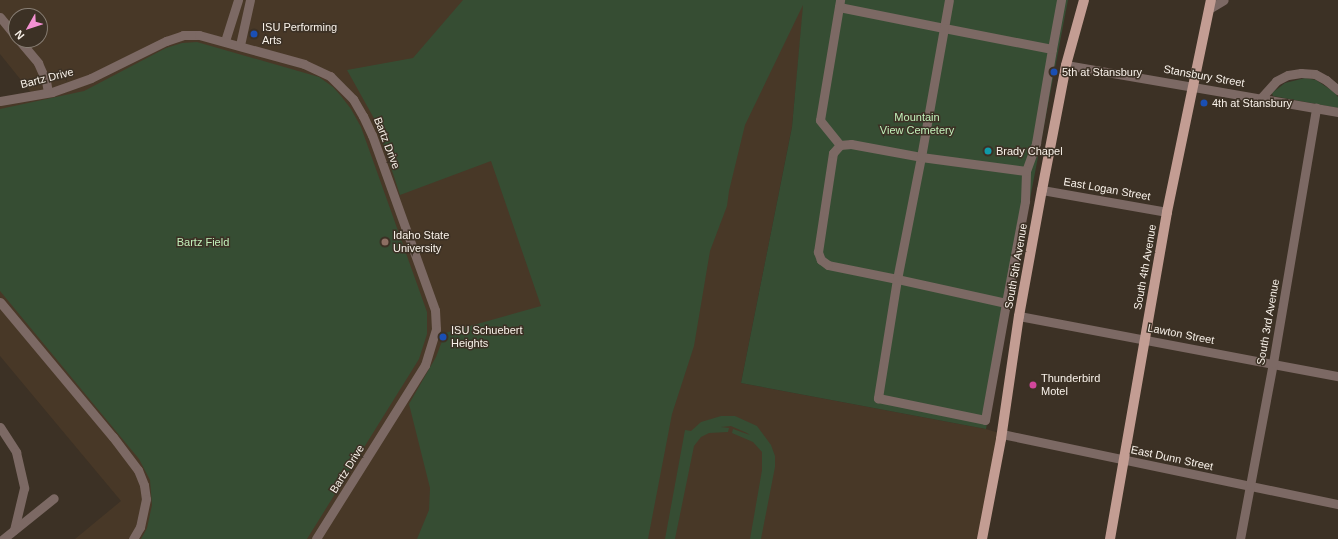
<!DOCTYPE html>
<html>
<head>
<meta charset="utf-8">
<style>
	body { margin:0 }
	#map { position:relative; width:1338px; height:539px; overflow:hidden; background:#3c3125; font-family:Helvetica,sans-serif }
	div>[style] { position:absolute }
	.built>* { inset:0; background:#483827 }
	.green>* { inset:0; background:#364d33 }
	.minor>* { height:9px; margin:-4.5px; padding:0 4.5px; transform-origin:4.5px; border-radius:4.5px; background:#7c6964 }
	.major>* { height:10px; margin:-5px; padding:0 5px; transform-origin:5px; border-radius:5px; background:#c39d93 }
	.dots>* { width:11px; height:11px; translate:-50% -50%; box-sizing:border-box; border:2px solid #3c3125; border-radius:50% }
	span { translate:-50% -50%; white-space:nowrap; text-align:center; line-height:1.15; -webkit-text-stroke:3px #3c3125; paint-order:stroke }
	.poi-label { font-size:11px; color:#f9f2ea }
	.left { translate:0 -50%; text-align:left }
	.street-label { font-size:11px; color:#f9f2ea }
	.park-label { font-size:11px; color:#c2f0ba }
	.north { position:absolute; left:8px; top:8px; width:40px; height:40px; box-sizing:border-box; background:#3c3125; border:1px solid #887e74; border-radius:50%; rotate:231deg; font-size:11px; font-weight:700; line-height:16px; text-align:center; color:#f9f2ea }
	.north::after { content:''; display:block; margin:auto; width:14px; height:18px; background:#f491d3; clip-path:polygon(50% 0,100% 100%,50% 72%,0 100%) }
</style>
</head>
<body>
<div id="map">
	<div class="built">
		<i style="clip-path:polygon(evenodd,0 0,804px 0,792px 127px,741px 383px,986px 429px,1002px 434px,982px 539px,75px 539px,121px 501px,0 356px,0 101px,33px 95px,0 54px,0 0,16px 16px,40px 16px,40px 40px,16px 40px,16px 16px)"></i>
	</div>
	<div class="green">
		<i style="clip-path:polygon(463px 0,1068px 0,986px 429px,741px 383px,792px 127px,803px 5px,745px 125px,729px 191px,727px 206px,710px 251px,694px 346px,672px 414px,648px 539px,417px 539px,429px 510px,430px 488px,409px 404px,436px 357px,445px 333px,541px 306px,491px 161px,400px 195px,376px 122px,347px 70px,413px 58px)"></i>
		<i style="clip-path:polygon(197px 42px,319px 77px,333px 87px,341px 96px,351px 109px,361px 127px,427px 312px,427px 334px,419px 359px,307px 539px,141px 539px,147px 528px,152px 505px,150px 480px,139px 459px,0 291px,0 109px,84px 91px,166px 48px,182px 43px)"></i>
		<i style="clip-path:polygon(1305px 78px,1316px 80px,1334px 92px,1338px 97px,1338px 108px,1273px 96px,1272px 93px,1285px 83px)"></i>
		<i style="clip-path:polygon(721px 416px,735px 416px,757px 426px,771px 445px,775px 456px,775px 467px,761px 539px,750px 539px,762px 470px,762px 452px,753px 442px,732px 433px,733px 429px,750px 435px,747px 433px,731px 426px,721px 427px,729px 428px,728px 432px,709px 433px,701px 437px,694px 446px,675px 539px,665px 539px,685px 430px,691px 431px,701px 422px)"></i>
	</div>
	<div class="minor">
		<i style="left:839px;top:7px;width:107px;rotate:11.3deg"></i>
		<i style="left:944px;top:28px;width:28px;rotate:-80deg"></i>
		<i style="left:1209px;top:9px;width:17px;rotate:-31deg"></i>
		<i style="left:0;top:17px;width:26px;rotate:51deg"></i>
		<i style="left:19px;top:40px;width:30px;rotate:50deg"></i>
		<i style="left:38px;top:63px;width:20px;rotate:66deg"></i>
		<i style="left:46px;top:81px;width:11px;rotate:80deg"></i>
		<i style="left:225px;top:41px;width:43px;rotate:-72.4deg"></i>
		<i style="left:240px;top:45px;width:46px;rotate:-77.5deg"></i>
		<i style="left:1052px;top:49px;width:50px;rotate:-79.6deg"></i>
		<i style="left:1066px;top:65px;width:276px;rotate:9.8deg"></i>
		<i style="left:1260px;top:99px;width:24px;rotate:-48deg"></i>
		<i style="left:1276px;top:81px;width:13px;rotate:-27deg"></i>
		<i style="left:1288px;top:75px;width:13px;rotate:-9deg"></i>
		<i style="left:1301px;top:73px;width:14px;rotate:4deg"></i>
		<i style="left:1315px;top:74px;width:13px;rotate:29deg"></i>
		<i style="left:1326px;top:80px;width:16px;rotate:40deg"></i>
		<i style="left:0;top:101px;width:53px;rotate:-9.8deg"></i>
		<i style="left:52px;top:92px;width:41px;rotate:-19.7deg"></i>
		<i style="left:91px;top:78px;width:84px;rotate:-26.3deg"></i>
		<i style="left:166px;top:41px;width:18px;rotate:-19deg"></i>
		<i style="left:183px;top:35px;width:16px"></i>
		<i style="left:199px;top:35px;width:109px;rotate:15.4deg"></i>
		<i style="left:304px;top:64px;width:29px;rotate:25deg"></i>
		<i style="left:330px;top:76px;width:33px;rotate:45deg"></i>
		<i style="left:353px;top:99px;width:20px;rotate:60deg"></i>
		<i style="left:363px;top:116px;width:21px;rotate:65deg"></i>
		<i style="left:372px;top:135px;width:186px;rotate:70.2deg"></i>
		<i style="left:435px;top:310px;width:19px;rotate:87deg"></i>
		<i style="left:436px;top:329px;width:38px;rotate:107deg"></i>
		<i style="left:425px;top:365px;width:205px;rotate:122.1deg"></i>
		<i style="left:840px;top:145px;width:32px;rotate:-129deg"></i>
		<i style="left:820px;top:120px;width:122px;rotate:-80.5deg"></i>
		<i style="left:1042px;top:190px;width:127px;rotate:10deg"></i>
		<i style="left:0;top:302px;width:176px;rotate:50.1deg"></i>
		<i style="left:113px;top:437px;width:41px;rotate:52.9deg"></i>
		<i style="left:138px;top:470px;width:16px;rotate:68deg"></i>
		<i style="left:144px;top:485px;width:14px;rotate:82deg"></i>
		<i style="left:146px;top:499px;width:29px;rotate:102deg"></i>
		<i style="left:140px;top:527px;width:14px;rotate:120deg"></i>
		<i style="left:1006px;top:303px;width:112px;rotate:-167.6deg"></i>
		<i style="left:897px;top:279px;width:70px;rotate:-168.5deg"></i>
		<i style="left:828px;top:265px;width:9px;rotate:-144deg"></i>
		<i style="left:821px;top:260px;width:9px;rotate:-111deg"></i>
		<i style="left:818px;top:252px;width:100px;rotate:-81.4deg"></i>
		<i style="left:833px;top:153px;width:11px;rotate:-49deg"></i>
		<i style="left:840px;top:145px;width:11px;rotate:-5deg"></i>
		<i style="left:851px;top:144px;width:71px;rotate:10.5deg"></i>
		<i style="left:921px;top:157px;width:124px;rotate:101.1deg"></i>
		<i style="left:897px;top:279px;width:121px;rotate:99.1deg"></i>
		<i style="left:878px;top:398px;width:109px;rotate:11.6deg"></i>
		<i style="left:985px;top:420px;width:119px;rotate:-79.8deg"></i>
		<i style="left:1006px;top:303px;width:104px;rotate:-79.4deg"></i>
		<i style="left:1025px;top:201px;width:30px;rotate:-88deg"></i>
		<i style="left:1026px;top:171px;width:30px;rotate:-70deg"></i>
		<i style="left:1036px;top:143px;width:95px;rotate:-80.3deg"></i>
		<i style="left:1052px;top:49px;width:110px;rotate:-169deg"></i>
		<i style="left:944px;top:28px;width:131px;rotate:100.1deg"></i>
		<i style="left:921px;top:157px;width:106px;rotate:7.6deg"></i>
		<i style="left:1019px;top:316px;width:325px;rotate:10.7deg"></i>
		<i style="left:0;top:427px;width:30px;rotate:57deg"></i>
		<i style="left:16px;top:452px;width:37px;rotate:77deg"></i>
		<i style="left:24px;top:488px;width:43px;rotate:103.4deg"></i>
		<i style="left:1002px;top:434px;width:343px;rotate:11.8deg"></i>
		<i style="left:3px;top:539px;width:65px;rotate:-38.8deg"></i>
		<i style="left:1240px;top:539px;width:179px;rotate:-79.4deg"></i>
		<i style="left:1273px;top:363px;width:259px;rotate:-80.4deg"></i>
	</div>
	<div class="major">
		<i style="left:982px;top:539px;width:102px;rotate:-79.2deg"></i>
		<i style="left:1001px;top:439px;width:124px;rotate:-81.7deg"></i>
		<i style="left:1019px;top:316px;width:128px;rotate:-79.7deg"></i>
		<i style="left:1042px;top:190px;width:127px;rotate:-79.1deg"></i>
		<i style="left:1066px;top:65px;width:67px;rotate:-74.5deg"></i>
		<i style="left:1110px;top:539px;width:332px;rotate:-80.1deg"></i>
		<i style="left:1167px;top:212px;width:217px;rotate:-78.3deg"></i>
	</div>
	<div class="dots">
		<i style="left:254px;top:34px;background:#1a4fb4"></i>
		<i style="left:1054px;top:72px;background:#1a4fb4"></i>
		<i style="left:1204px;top:103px;background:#1a4fb4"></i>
		<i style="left:988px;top:151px;background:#0f9aa8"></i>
		<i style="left:385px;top:242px;background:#8d6e63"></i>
		<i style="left:443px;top:337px;background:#1a4fb4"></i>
		<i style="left:1033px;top:385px;background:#d1479c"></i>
	</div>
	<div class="poi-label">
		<span class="left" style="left:262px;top:34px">ISU Performing<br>Arts</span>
		<span class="left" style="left:1062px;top:72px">5th at Stansbury</span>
		<span class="left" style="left:1212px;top:103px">4th at Stansbury</span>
		<span class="left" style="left:996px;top:151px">Brady Chapel</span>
		<span class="left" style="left:393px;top:242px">Idaho State<br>University</span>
		<span class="left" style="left:451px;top:337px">ISU Schuebert<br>Heights</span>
		<span class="left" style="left:1041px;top:385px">Thunderbird<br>Motel</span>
	</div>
	<div class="street-label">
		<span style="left:1204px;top:76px;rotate:10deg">Stansbury Street</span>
		<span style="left:47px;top:78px;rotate:-14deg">Bartz Drive</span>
		<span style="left:387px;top:143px;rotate:69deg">Bartz Drive</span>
		<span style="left:1107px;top:189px;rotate:10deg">East Logan Street</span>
		<span style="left:1016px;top:266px;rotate:-80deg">South 5th Avenue</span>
		<span style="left:1145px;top:267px;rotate:-80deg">South 4th Avenue</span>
		<span style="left:1268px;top:322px;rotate:-80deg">South 3rd Avenue</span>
		<span style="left:1181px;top:334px;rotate:11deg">Lawton Street</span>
		<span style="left:1172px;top:458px;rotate:12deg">East Dunn Street</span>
		<span style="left:347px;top:469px;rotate:-58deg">Bartz Drive</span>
	</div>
	<div class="park-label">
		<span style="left:917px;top:124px">Mountain<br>View Cemetery</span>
		<span style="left:203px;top:242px">Bartz Field</span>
	</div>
	<div class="north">N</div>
</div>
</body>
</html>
